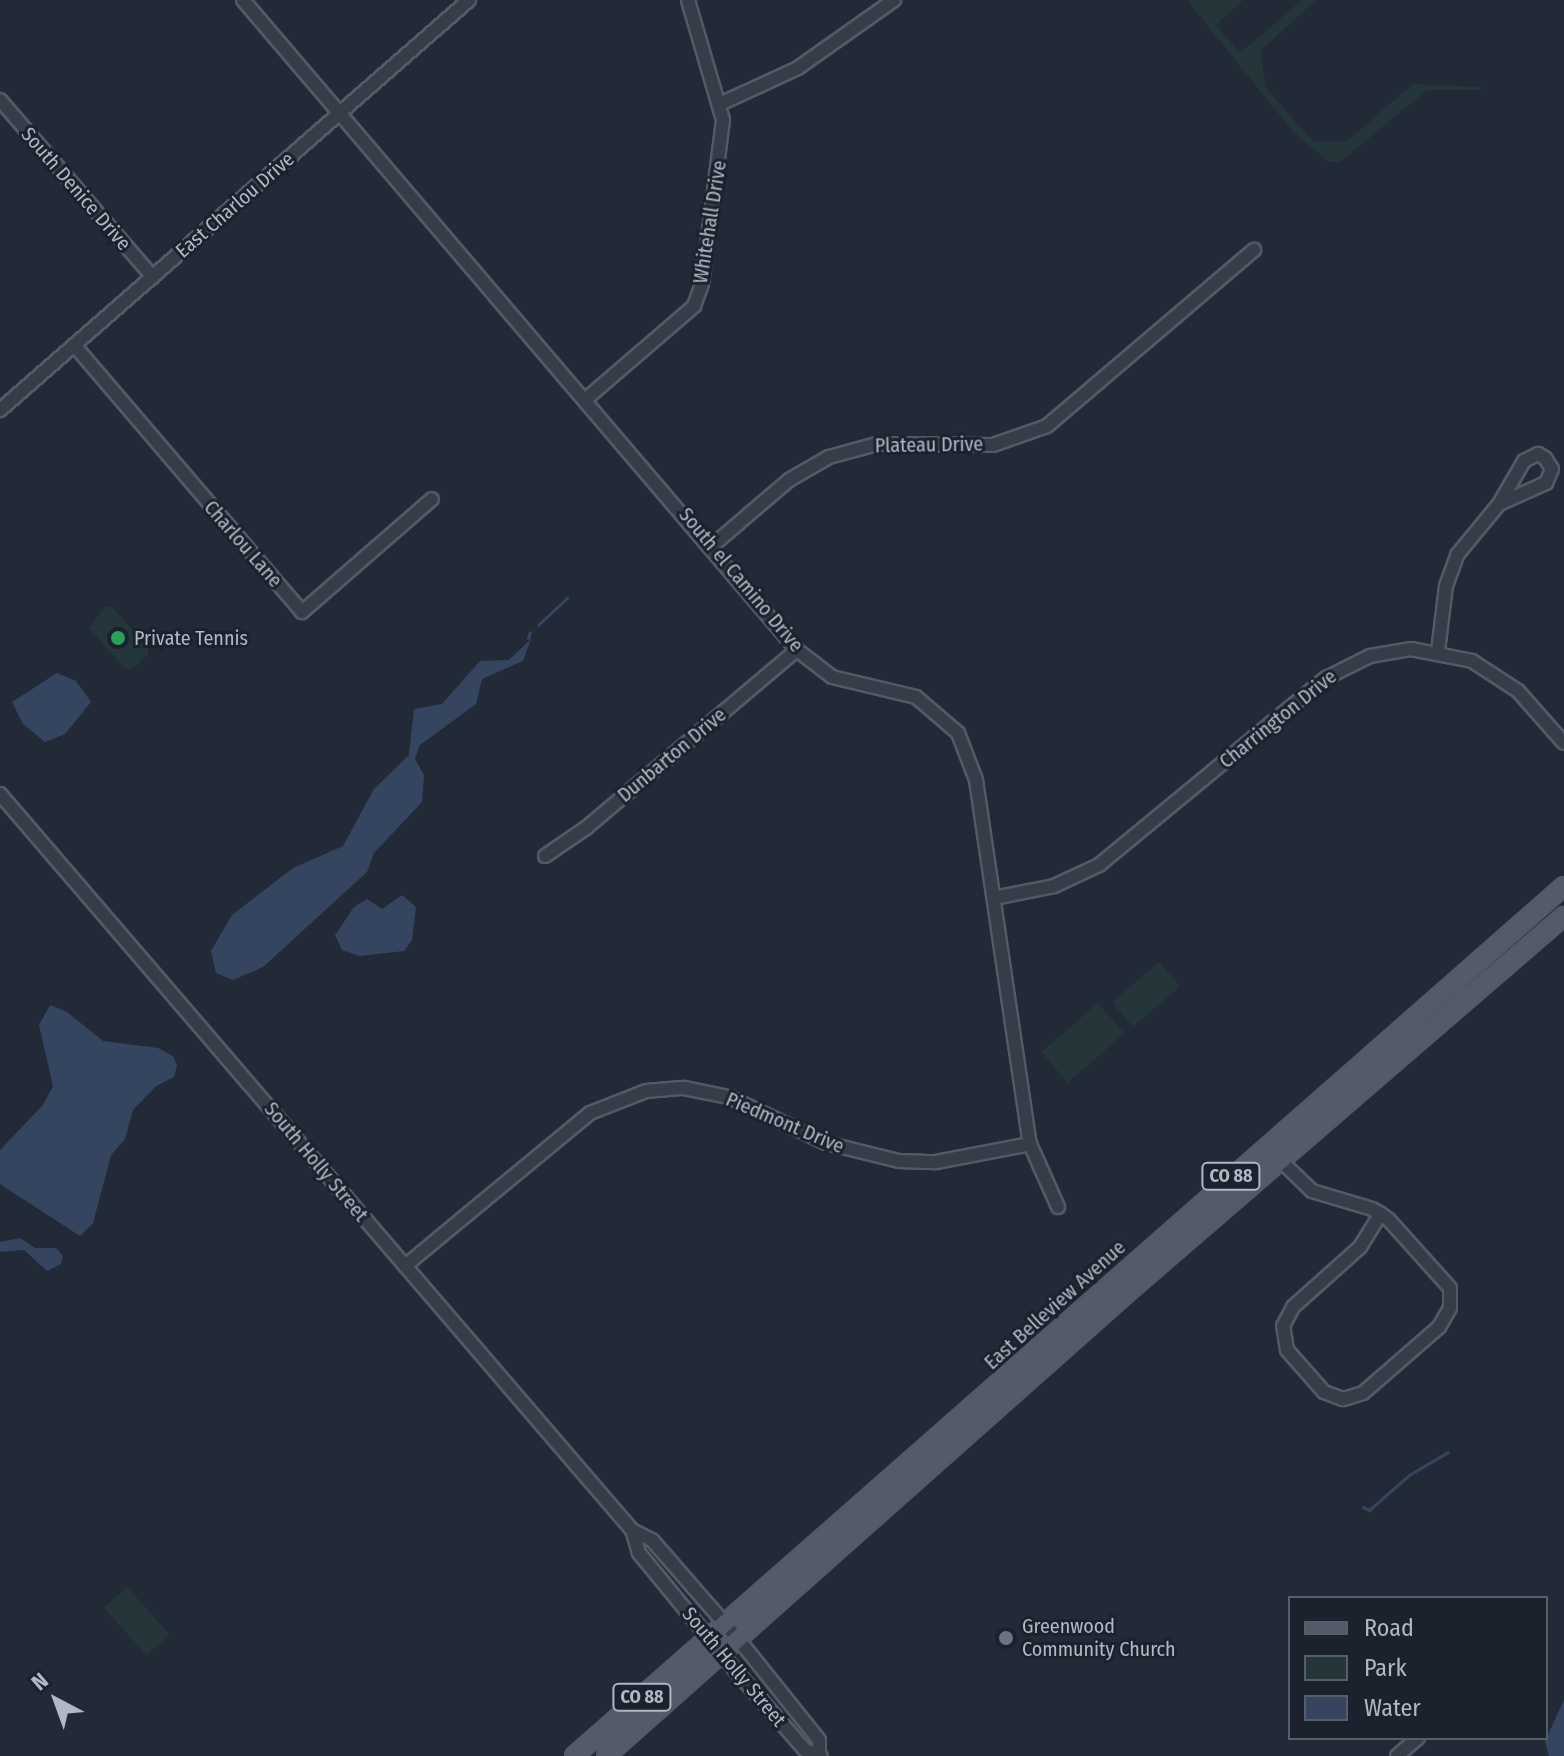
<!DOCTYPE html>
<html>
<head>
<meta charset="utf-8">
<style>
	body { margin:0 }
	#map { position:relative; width:1564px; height:1756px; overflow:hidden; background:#222a38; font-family:"Fira Sans Condensed",sans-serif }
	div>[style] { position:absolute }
	.green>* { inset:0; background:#243639; transform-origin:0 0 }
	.water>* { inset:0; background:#36455f }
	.stream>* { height:3px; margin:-1.5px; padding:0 1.5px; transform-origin:1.5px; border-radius:1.5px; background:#36455f }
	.roads { filter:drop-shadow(2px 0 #535a67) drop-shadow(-2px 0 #535a67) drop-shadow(0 2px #535a67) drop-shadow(0 -2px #535a67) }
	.minor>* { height:12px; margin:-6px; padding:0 6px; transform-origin:6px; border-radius:6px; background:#363d49 }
	.major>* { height:16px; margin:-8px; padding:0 8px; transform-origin:8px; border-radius:8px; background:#535b69 }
	.dots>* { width:22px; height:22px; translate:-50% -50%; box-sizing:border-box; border:4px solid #1b222d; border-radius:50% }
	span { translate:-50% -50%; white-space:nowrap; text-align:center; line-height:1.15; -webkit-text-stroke:6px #1b222d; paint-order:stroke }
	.shield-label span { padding:2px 6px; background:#1b222d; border:2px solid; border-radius:6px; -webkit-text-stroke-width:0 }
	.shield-label { font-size:18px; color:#b0b7c5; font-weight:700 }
	.street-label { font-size:20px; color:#b0b7c5 }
	.poi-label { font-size:20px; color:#b0b7c5 }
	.left { translate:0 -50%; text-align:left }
	.legend { position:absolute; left:1288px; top:1596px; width:260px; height:144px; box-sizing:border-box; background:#1b222d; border:2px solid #575e6a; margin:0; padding:10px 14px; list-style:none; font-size:24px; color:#b0b7c5 }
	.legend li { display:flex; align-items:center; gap:16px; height:40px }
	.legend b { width:40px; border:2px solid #575e6a }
	.north { position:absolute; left:16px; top:1660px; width:80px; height:80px; -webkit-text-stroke:6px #1b222d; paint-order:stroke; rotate:319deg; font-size:22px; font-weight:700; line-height:32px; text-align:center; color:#b0b7c5 }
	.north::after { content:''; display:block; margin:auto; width:28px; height:36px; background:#b0b7c5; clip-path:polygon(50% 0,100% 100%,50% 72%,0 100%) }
</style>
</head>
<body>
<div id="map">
	<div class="green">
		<i style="clip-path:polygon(1187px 0,1243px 0,1216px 25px,1240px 53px,1302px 0,1316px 0,1261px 50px,1265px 87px,1313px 141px,1347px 141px,1413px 84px,1481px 87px,1481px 90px,1427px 90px,1340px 162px,1329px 162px,1294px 133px)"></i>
		<i style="clip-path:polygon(105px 607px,112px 607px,148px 647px,148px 654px,132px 669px,124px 668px,89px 628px)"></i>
		<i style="left:1159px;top:962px;width:32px;height:62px;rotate:49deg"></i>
		<i style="left:1098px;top:1003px;width:40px;height:75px;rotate:49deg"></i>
		<i style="left:127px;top:1587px;width:64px;height:31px;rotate:48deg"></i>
	</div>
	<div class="water">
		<i style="clip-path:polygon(531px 639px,523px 661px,482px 679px,476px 704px,420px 745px,415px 759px,424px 775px,422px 802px,374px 853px,367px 872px,263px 967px,233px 980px,216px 973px,211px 951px,232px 915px,293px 868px,343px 846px,374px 789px,409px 755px,414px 709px,442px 704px,480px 661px,509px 660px)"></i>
		<i style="clip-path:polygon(57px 673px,76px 681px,91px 702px,65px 734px,45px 742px,23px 724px,12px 702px)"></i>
		<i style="clip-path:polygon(402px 895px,416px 907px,412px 940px,404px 951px,359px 956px,342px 950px,335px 935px,354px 907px,367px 899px,382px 909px)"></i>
		<i style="clip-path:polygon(50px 1005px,67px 1012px,103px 1041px,158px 1048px,173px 1056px,177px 1065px,174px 1077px,156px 1086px,133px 1110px,125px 1139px,111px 1155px,93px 1223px,80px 1236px,0 1184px,0 1150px,43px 1105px,53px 1086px,39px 1025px)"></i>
		<i style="clip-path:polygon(20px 1238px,35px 1248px,56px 1248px,63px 1256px,61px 1264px,47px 1271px,24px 1250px,0 1252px,0 1242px)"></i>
		<i style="clip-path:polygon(1564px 1700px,1564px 1756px,1549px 1756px,1545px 1741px)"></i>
	</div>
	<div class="stream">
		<i style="left:538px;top:625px;width:40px;rotate:-43deg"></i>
		<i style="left:528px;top:638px;width:6px;rotate:-72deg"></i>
		<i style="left:1363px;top:1507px;width:7px;rotate:27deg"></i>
		<i style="left:1369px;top:1510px;width:53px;rotate:-41.2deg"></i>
		<i style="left:1409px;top:1475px;width:45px;rotate:-30.5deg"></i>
	</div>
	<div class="roads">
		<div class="minor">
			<i style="left:243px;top:0;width:854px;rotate:49.56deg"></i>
			<i style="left:797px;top:650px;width:44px;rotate:37.6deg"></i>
			<i style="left:832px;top:677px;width:86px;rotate:13.4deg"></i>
			<i style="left:916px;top:697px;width:55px;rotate:40.6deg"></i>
			<i style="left:958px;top:733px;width:50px;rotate:69deg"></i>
			<i style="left:976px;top:780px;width:368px;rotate:81.6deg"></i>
			<i style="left:1030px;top:1144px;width:69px;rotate:66deg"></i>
			<i style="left:0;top:100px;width:234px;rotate:49.2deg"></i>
			<i style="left:722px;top:103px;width:84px;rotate:-24.7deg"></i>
			<i style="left:798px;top:68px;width:118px;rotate:-35.3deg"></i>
			<i style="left:74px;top:345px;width:351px;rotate:49.5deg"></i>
			<i style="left:302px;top:612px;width:172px;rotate:-41deg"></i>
			<i style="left:586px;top:399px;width:143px;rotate:-40.7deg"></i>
			<i style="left:694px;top:306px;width:23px;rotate:-70deg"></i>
			<i style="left:702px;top:284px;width:165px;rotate:-82.7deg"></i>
			<i style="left:723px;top:120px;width:125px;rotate:-106.3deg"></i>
			<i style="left:0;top:410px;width:623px;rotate:-41.16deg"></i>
			<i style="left:713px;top:545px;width:100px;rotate:-40.5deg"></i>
			<i style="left:789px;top:480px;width:46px;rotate:-29.9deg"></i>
			<i style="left:829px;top:457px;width:50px;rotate:-15.2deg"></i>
			<i style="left:877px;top:444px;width:116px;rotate:0.5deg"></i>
			<i style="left:993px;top:445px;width:57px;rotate:-19.4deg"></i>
			<i style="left:1047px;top:426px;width:272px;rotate:-40.4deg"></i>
			<i style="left:1438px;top:651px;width:65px;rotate:-83deg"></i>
			<i style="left:1446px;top:586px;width:33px;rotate:-70deg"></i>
			<i style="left:1457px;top:555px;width:66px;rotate:-50.5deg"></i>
			<i style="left:1499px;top:504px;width:50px;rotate:-59.8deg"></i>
			<i style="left:1524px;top:461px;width:16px;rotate:-27deg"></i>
			<i style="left:1538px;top:454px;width:8px;rotate:30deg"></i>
			<i style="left:1545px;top:458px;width:13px;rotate:58deg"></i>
			<i style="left:1552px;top:469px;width:15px;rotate:113deg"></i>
			<i style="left:1546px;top:483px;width:51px;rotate:155.9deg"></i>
			<i style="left:0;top:794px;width:970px;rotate:49.35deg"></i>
			<i style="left:632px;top:1530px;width:22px;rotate:27deg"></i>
			<i style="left:652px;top:1540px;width:133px;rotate:49deg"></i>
			<i style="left:739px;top:1640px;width:128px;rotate:51.3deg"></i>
			<i style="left:819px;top:1740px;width:14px;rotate:90deg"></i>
			<i style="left:545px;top:856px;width:50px;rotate:-34.3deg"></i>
			<i style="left:586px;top:828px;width:276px;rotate:-40.2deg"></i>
			<i style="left:994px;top:898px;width:61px;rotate:-11.3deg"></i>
			<i style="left:1054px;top:886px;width:50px;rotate:-25deg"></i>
			<i style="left:1099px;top:865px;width:294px;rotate:-39.5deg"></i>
			<i style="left:1326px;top:678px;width:49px;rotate:-26.6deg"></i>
			<i style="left:1370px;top:656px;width:42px;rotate:-9.7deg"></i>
			<i style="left:1411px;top:649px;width:62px;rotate:11.1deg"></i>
			<i style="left:1472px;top:661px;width:55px;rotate:33.1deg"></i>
			<i style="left:1518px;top:691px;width:69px;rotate:48.5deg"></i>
			<i style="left:1281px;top:1161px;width:43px;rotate:44.1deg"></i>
			<i style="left:1312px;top:1191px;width:63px;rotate:16.7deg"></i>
			<i style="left:1372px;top:1209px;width:10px;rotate:29deg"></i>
			<i style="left:1381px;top:1214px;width:10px;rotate:37deg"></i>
			<i style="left:1389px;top:1220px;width:91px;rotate:48.1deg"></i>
			<i style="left:1450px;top:1288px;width:20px;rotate:90deg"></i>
			<i style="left:1450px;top:1308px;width:22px;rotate:120deg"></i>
			<i style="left:1439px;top:1327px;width:101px;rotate:139deg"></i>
			<i style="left:1363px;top:1393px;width:21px;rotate:163deg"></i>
			<i style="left:1343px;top:1399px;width:20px;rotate:-160deg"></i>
			<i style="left:1324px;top:1392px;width:56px;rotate:-131.4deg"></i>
			<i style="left:1287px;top:1350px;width:24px;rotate:-99deg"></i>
			<i style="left:1283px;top:1326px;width:21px;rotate:-62deg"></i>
			<i style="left:1293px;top:1307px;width:90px;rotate:-41.8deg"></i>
			<i style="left:1360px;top:1247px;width:39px;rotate:-58deg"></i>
			<i style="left:405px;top:1266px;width:240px;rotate:-39.6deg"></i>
			<i style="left:590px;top:1113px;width:60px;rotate:-21.4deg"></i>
			<i style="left:646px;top:1091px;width:38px;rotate:-5deg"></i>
			<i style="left:684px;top:1088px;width:46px;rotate:11.3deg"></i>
			<i style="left:729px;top:1097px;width:107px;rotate:25.4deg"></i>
			<i style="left:826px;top:1143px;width:75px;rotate:13.9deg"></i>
			<i style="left:899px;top:1161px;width:37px;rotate:2deg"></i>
			<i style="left:936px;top:1162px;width:96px;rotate:-10.8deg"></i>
			<i style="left:632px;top:1530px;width:24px;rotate:73deg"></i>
			<i style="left:639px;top:1553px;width:151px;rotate:50.6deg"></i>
			<i style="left:735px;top:1670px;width:106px;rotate:48.8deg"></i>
			<i style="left:805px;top:1750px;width:17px;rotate:21deg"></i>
			<i style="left:1397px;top:1756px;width:28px;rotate:-41deg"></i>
		</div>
		<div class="major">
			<i style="left:574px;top:1756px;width:1318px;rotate:-41.31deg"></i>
			<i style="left:606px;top:1756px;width:696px;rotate:-41.62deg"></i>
			<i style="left:1126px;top:1294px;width:579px;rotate:-40.79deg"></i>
		</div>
	</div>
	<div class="dots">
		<i style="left:118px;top:638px;background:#2e9e5b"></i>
		<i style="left:1006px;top:1638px;background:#6b7280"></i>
	</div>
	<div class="shield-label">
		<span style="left:1231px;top:1176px">CO 88</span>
		<span style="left:642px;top:1697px">CO 88</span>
	</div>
	<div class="street-label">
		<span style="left:76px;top:189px;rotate:49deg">South Denice Drive</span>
		<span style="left:235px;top:205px;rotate:-41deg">East Charlou Drive</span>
		<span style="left:710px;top:222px;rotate:-81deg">Whitehall Drive</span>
		<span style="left:929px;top:445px;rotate:-1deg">Plateau Drive</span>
		<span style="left:243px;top:544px;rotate:49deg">Charlou Lane</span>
		<span style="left:741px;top:580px;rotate:50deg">South el Camino Drive</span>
		<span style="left:1278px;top:719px;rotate:-39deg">Charrington Drive</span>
		<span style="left:672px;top:755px;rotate:-40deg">Dunbarton Drive</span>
		<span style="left:785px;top:1123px;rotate:23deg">Piedmont Drive</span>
		<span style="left:316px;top:1162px;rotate:50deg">South Holly Street</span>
		<span style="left:1055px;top:1305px;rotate:-42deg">East Belleview Avenue</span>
		<span style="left:734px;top:1667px;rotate:50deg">South Holly Street</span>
	</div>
	<div class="poi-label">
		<span class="left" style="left:134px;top:638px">Private Tennis</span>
		<span class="left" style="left:1022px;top:1638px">Greenwood<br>Community Church</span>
	</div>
	<ul class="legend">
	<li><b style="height:10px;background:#535b69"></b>Road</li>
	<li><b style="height:22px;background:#243639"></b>Park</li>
	<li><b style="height:22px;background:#36455f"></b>Water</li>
	</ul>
	<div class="north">N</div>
</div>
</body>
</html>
